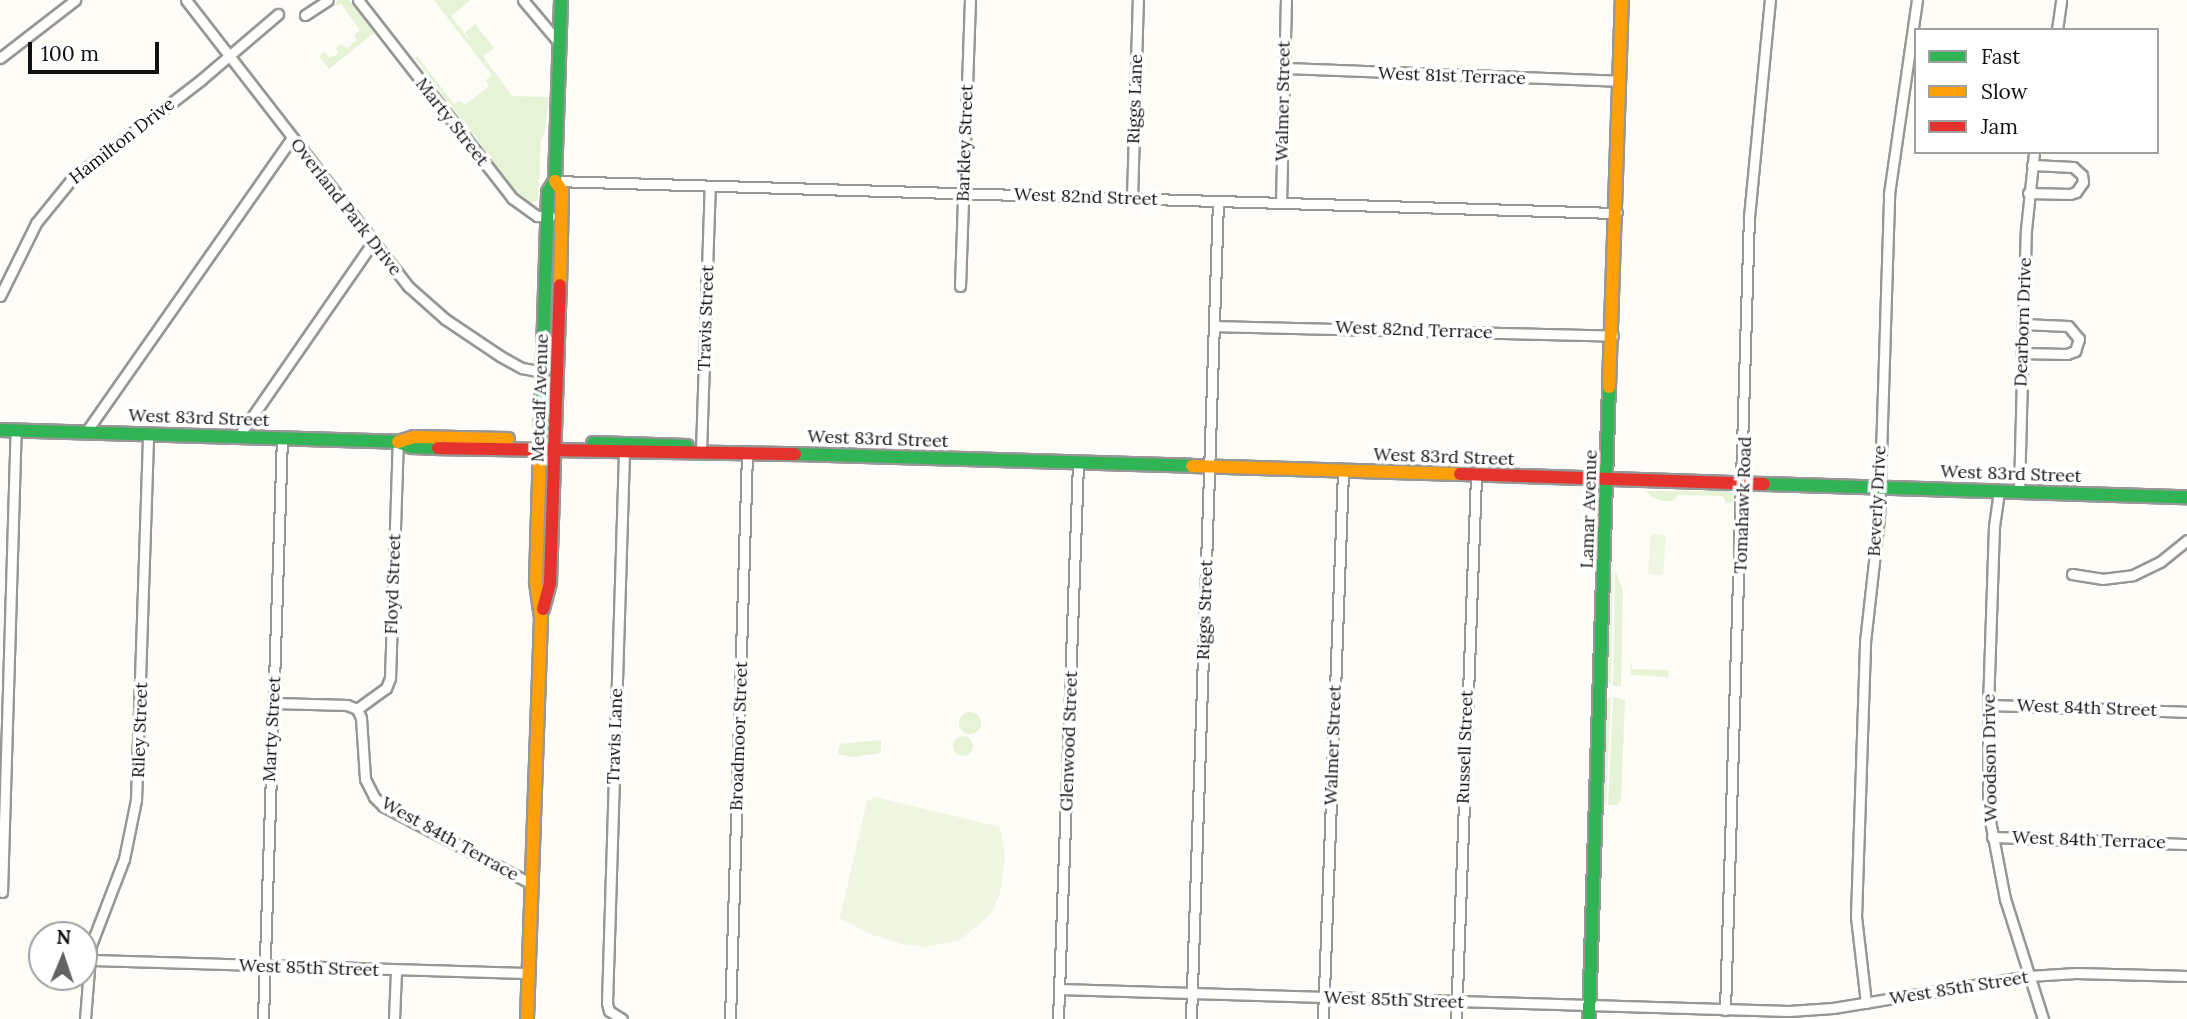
<!DOCTYPE html>
<html>
<head>
<meta charset="utf-8">
<style>
	body { margin:0 }
	#map { position:relative; width:2187px; height:1019px; overflow:hidden; background:#fdfcf7; font-family:Lora,serif }
	div>[style] { position:absolute }
	.green>* { inset:0; background:#e7f3d7 }
	.round { border-radius:50% }
	.pitch>* { inset:0; background:#f0f6e1; transform-origin:0 0 }
	.roads { filter:drop-shadow(2px 0 #979795) drop-shadow(-2px 0 #979795) drop-shadow(0 2px #979795) drop-shadow(0 -2px #979795) }
	.street>* { height:9px; margin:-4.5px; padding:0 4.5px; transform-origin:4.5px; border-radius:4.5px; background:#fffffe }
	.fast>* { height:12px; margin:-6px; padding:0 6px; transform-origin:6px; border-radius:6px; background:#30b455 }
	.slow>* { height:12px; margin:-6px; padding:0 6px; transform-origin:6px; border-radius:6px; background:#ff9f0a }
	.jam>* { height:12px; margin:-6px; padding:0 6px; transform-origin:6px; border-radius:6px; background:#e5322d }
	span { translate:-50% -50%; white-space:nowrap; text-align:center; line-height:1.15; -webkit-text-stroke:7px #fff; paint-order:stroke }
	.street-label { font-size:18px; color:#111 }
	.legend { position:absolute; left:1914px; top:28px; width:245px; height:126px; box-sizing:border-box; background:#fff; border:2px solid #a0a0a0; margin:0; padding:9px 12px; list-style:none; font-size:21px; color:#111 }
	.legend li { display:flex; align-items:center; gap:14px; height:35px }
	.legend b { width:35px; border:2px solid #a0a0a0 }
	.north { position:absolute; left:28px; top:921px; width:70px; height:70px; box-sizing:border-box; background:#fff; border:2px solid #a0a0a0; border-radius:50%; rotate:2deg; font-size:19px; font-weight:700; line-height:28px; text-align:center; color:#111 }
	.north::after { content:''; display:block; margin:auto; width:24px; height:32px; background:#646362; clip-path:polygon(50% 0,100% 100%,50% 72%,0 100%) }
	.scale { position:absolute; left:28px; top:42px; width:131px; height:32px; box-sizing:border-box; border:4px solid #111; border-top:0; padding-left:9px; font-size:21px; line-height:24px; white-space:nowrap; color:#111; -webkit-text-stroke:5px #fff; paint-order:stroke }
</style>
</head>
<body>
<div id="map">
	<div class="green">
		<i style="clip-path:polygon(338px 0,349px 0,374px 33px,329px 69px,319px 56px,325px 52px,329px 58px,338px 54px,336px 48px,341px 44px,347px 48px,357px 40px,354px 35px,360px 30px,341px 4px,334px 6px)"></i>
		<i style="clip-path:polygon(434px 0,471px 0,451px 16px,470px 41px,465px 32px,475px 24px,494px 48px,483px 56px,487px 62px,483px 64px)"></i>
		<i style="clip-path:polygon(417px 56px,454px 104px,460px 101px,465px 105px,489px 86px,486px 80px,492px 75px,484px 65px,487px 62px,512px 96px,549px 97px,544px 135px,541px 139px,538px 201px,529px 203px,509px 185px,475px 142px,478px 140px,475px 135px,471px 136px,455px 116px,457px 114px,415px 58px)"></i>
		<i style="clip-path:polygon(1646px 491px,1730px 491px,1736px 495px,1736px 502px,1726px 503px,1723px 496px,1679px 495px,1673px 501px,1663px 501px,1652px 497px)"></i>
		<i style="clip-path:polygon(1612px 570px,1613px 571px,1611px 685px,1607px 680px)"></i>
		<i style="clip-path:polygon(1615px 570px,1623px 590px,1621px 686px,1613px 686px)"></i>
		<i style="clip-path:polygon(1630px 658px,1632px 669px,1669px 670px,1668px 677px,1631px 675px)"></i>
		<i style="clip-path:polygon(1611px 697px,1606px 804px,1602px 801px,1606px 700px)"></i>
		<i style="clip-path:polygon(1613px 697px,1625px 700px,1621px 800px,1617px 805px,1608px 805px)"></i>
		<i class="round" style="left:959px;top:712px;width:22px;height:22px"></i>
		<i class="round" style="left:953px;top:736px;width:20px;height:20px"></i>
		<i style="clip-path:polygon(881px 740px,881px 753px,853px 757px,838px 754px,840px 744px)"></i>
	</div>
	<div class="pitch">
		<i style="left:1651px;top:534px;width:15px;height:40px;rotate:4deg"></i>
		<i style="clip-path:polygon(875px 797px,1000px 827px,1005px 856px,1000px 894px,990px 915px,960px 940px,924px 947px,902px 944px,870px 934px,840px 918px,867px 801px)"></i>
	</div>
	<div class="roads">
		<div class="street">
			<i style="left:186px;top:0;width:363px;rotate:52.2deg"></i>
			<i style="left:409px;top:287px;width:48px;rotate:41.6deg"></i>
			<i style="left:445px;top:319px;width:66px;rotate:33.9deg"></i>
			<i style="left:500px;top:356px;width:25px;rotate:29deg"></i>
			<i style="left:522px;top:368px;width:21px;rotate:11deg"></i>
			<i style="left:358px;top:0;width:251px;rotate:52.1deg"></i>
			<i style="left:512px;top:198px;width:31px;rotate:36deg"></i>
			<i style="left:537px;top:216px;width:13px"></i>
			<i style="left:523px;top:0;width:57px;rotate:49.9deg"></i>
			<i style="left:305px;top:15px;width:27px;rotate:-33deg"></i>
			<i style="left:2057px;top:30px;width:30px;rotate:-82deg"></i>
			<i style="left:0;top:58px;width:95px;rotate:-37.7deg"></i>
			<i style="left:1284px;top:68px;width:336px;rotate:2.2deg"></i>
			<i style="left:555px;top:181px;width:1062px;rotate:1.73deg"></i>
			<i style="left:2028px;top:193px;width:42px;rotate:1.4deg"></i>
			<i style="left:2070px;top:194px;width:6px;rotate:-18deg"></i>
			<i style="left:2076px;top:192px;width:12px;rotate:-55deg"></i>
			<i style="left:2083px;top:182px;width:7px;rotate:-98deg"></i>
			<i style="left:2082px;top:175px;width:12px;rotate:-138deg"></i>
			<i style="left:2073px;top:167px;width:41px;rotate:-177.2deg"></i>
			<i style="left:1132px;top:198px;width:198px;rotate:-88.3deg"></i>
			<i style="left:1281px;top:203px;width:203px;rotate:-88.6deg"></i>
			<i style="left:960px;top:286px;width:286px;rotate:-88deg"></i>
			<i style="left:0;top:296px;width:81px;rotate:-63.7deg"></i>
			<i style="left:36px;top:223px;width:55px;rotate:-50.9deg"></i>
			<i style="left:71px;top:180px;width:165px;rotate:-37.6deg"></i>
			<i style="left:202px;top:79px;width:100px;rotate:-40.5deg"></i>
			<i style="left:1215px;top:326px;width:398px;rotate:1.4deg"></i>
			<i style="left:2021px;top:353px;width:46px;rotate:1.2deg"></i>
			<i style="left:2067px;top:354px;width:9px;rotate:-21deg"></i>
			<i style="left:2075px;top:351px;width:13px;rotate:-72deg"></i>
			<i style="left:2079px;top:339px;width:17px;rotate:-130deg"></i>
			<i style="left:2068px;top:326px;width:46px;rotate:-177.5deg"></i>
			<i style="left:86px;top:432px;width:359px;rotate:-55deg"></i>
			<i style="left:238px;top:437px;width:237px;rotate:-55.3deg"></i>
			<i style="left:701px;top:451px;width:265px;rotate:-88.1deg"></i>
			<i style="left:1999px;top:491px;width:35px;rotate:98deg"></i>
			<i style="left:1994px;top:526px;width:179px;rotate:91.9deg"></i>
			<i style="left:1988px;top:705px;width:105px;rotate:90deg"></i>
			<i style="left:1988px;top:810px;width:91px;rotate:79.2deg"></i>
			<i style="left:2005px;top:899px;width:126px;rotate:72.4deg"></i>
			<i style="left:2019px;top:491px;width:261px;rotate:-88.5deg"></i>
			<i style="left:2026px;top:230px;width:78px;rotate:-84.1deg"></i>
			<i style="left:2072px;top:574px;width:30px;rotate:9deg"></i>
			<i style="left:2102px;top:579px;width:31px;rotate:-7deg"></i>
			<i style="left:2133px;top:575px;width:30px;rotate:-26deg"></i>
			<i style="left:2160px;top:562px;width:35px;rotate:-39deg"></i>
			<i style="left:274px;top:703px;width:73px;rotate:1.6deg"></i>
			<i style="left:347px;top:705px;width:11px;rotate:22deg"></i>
			<i style="left:1988px;top:705px;width:199px;rotate:2deg"></i>
			<i style="left:357px;top:709px;width:36px;rotate:-36deg"></i>
			<i style="left:386px;top:688px;width:11px;rotate:-68deg"></i>
			<i style="left:390px;top:678px;width:236px;rotate:-88.1deg"></i>
			<i style="left:357px;top:709px;width:10px;rotate:66deg"></i>
			<i style="left:361px;top:718px;width:61px;rotate:86.2deg"></i>
			<i style="left:365px;top:779px;width:20px;rotate:63deg"></i>
			<i style="left:374px;top:797px;width:13px;rotate:45deg"></i>
			<i style="left:383px;top:806px;width:168px;rotate:27.6deg"></i>
			<i style="left:1992px;top:837px;width:195px;rotate:2.1deg"></i>
			<i style="left:2px;top:892px;width:462px;rotate:-88.3deg"></i>
			<i style="left:89px;top:960px;width:440px;rotate:1.7deg"></i>
			<i style="left:1059px;top:989px;width:730px;rotate:1.73deg"></i>
			<i style="left:1789px;top:1011px;width:44px;rotate:-3.9deg"></i>
			<i style="left:1833px;top:1008px;width:199px;rotate:-9.3deg"></i>
			<i style="left:2029px;top:976px;width:47px;rotate:-3.7deg"></i>
			<i style="left:2076px;top:973px;width:111px;rotate:1.5deg"></i>
			<i style="left:1866px;top:1003px;width:87px;rotate:-96.6deg"></i>
			<i style="left:1856px;top:917px;width:275px;rotate:-88.1deg"></i>
			<i style="left:1865px;top:642px;width:125px;rotate:-83.6deg"></i>
			<i style="left:1879px;top:518px;width:324px;rotate:-88.2deg"></i>
			<i style="left:1889px;top:194px;width:196px;rotate:-81.8deg"></i>
			<i style="left:1725px;top:1010px;width:793px;rotate:-88.27deg"></i>
			<i style="left:1749px;top:217px;width:218px;rotate:-84.5deg"></i>
			<i style="left:85px;top:1019px;width:74px;rotate:-85.4deg"></i>
			<i style="left:91px;top:945px;width:92px;rotate:-69deg"></i>
			<i style="left:124px;top:859px;width:60px;rotate:-78.5deg"></i>
			<i style="left:136px;top:800px;width:366px;rotate:-88.1deg"></i>
			<i style="left:263px;top:1019px;width:581px;rotate:-88.13deg"></i>
			<i style="left:394px;top:1019px;width:48px;rotate:-87.6deg"></i>
			<i style="left:622px;top:1019px;width:15px;rotate:-148deg"></i>
			<i style="left:609px;top:1011px;width:8px;rotate:-104deg"></i>
			<i style="left:607px;top:1003px;width:550px;rotate:-88.23deg"></i>
			<i style="left:730px;top:1019px;width:566px;rotate:-88.28deg"></i>
			<i style="left:1058px;top:1019px;width:556px;rotate:-87.94deg"></i>
			<i style="left:1191px;top:1019px;width:818px;rotate:-88.11deg"></i>
			<i style="left:1323px;top:1019px;width:548px;rotate:-87.91deg"></i>
			<i style="left:1456px;top:1019px;width:543px;rotate:-87.89deg"></i>
		</div>
		<div class="fast">
			<i style="left:0;top:430px;width:398px;rotate:1.7deg"></i>
			<i style="left:398px;top:442px;width:15px;rotate:20deg"></i>
			<i style="left:412px;top:447px;width:26px;rotate:2deg"></i>
			<i style="left:593px;top:443px;width:94px;rotate:1.8deg"></i>
			<i style="left:540px;top:448px;width:256px;rotate:-88.2deg"></i>
			<i style="left:548px;top:192px;width:13px;rotate:-58deg"></i>
			<i style="left:555px;top:181px;width:181px;rotate:-88.1deg"></i>
			<i style="left:795px;top:454px;width:397px;rotate:1.7deg"></i>
			<i style="left:1764px;top:484px;width:423px;rotate:1.8deg"></i>
			<i style="left:1589px;top:1019px;width:632px;rotate:-88.19deg"></i>
		</div>
		<div class="slow">
			<i style="left:555px;top:181px;width:12px;rotate:55deg"></i>
			<i style="left:562px;top:191px;width:94px;rotate:91.2deg"></i>
			<i style="left:1609px;top:387px;width:387px;rotate:-88.1deg"></i>
			<i style="left:398px;top:442px;width:17px;rotate:-17deg"></i>
			<i style="left:414px;top:437px;width:94px;rotate:1.2deg"></i>
			<i style="left:1192px;top:466px;width:268px;rotate:1.7deg"></i>
			<i style="left:527px;top:1019px;width:401px;rotate:-88deg"></i>
			<i style="left:541px;top:618px;width:37px;rotate:-98deg"></i>
			<i style="left:536px;top:581px;width:133px;rotate:-88.3deg"></i>
		</div>
		<div class="jam">
			<i style="left:438px;top:448px;width:357px;rotate:1deg"></i>
			<i style="left:1460px;top:474px;width:304px;rotate:1.9deg"></i>
			<i style="left:543px;top:609px;width:28px;rotate:-75deg"></i>
			<i style="left:550px;top:582px;width:297px;rotate:-88.1deg"></i>
		</div>
	</div>
	<div class="street-label">
		<span style="left:1452px;top:76px;rotate:2deg">West 81st Terrace</span>
		<span style="left:1135px;top:99px;rotate:-88deg">Riggs Lane</span>
		<span style="left:1283px;top:101px;rotate:-89deg">Walmer Street</span>
		<span style="left:452px;top:122px;rotate:52deg">Marty Street</span>
		<span style="left:122px;top:141px;rotate:-38deg">Hamilton Drive</span>
		<span style="left:965px;top:143px;rotate:-88deg">Barkley Street</span>
		<span style="left:1086px;top:197px;rotate:2deg">West 82nd Street</span>
		<span style="left:346px;top:207px;rotate:52deg">Overland Park Drive</span>
		<span style="left:706px;top:318px;rotate:-88deg">Travis Street</span>
		<span style="left:2023px;top:322px;rotate:-88deg">Dearborn Drive</span>
		<span style="left:1414px;top:330px;rotate:2deg">West 82nd Terrace</span>
		<span style="left:540px;top:398px;rotate:-88deg">Metcalf Avenue</span>
		<span style="left:199px;top:418px;rotate:2deg">West 83rd Street</span>
		<span style="left:878px;top:439px;rotate:2deg">West 83rd Street</span>
		<span style="left:1444px;top:457px;rotate:2deg">West 83rd Street</span>
		<span style="left:2011px;top:474px;rotate:2deg">West 83rd Street</span>
		<span style="left:1877px;top:501px;rotate:-87deg">Beverly Drive</span>
		<span style="left:1743px;top:505px;rotate:-88deg">Tomahawk Road</span>
		<span style="left:1589px;top:509px;rotate:-88deg">Lamar Avenue</span>
		<span style="left:393px;top:584px;rotate:-88deg">Floyd Street</span>
		<span style="left:1205px;top:610px;rotate:-88deg">Riggs Street</span>
		<span style="left:2087px;top:708px;rotate:2deg">West 84th Street</span>
		<span style="left:272px;top:729px;rotate:-87deg">Marty Street</span>
		<span style="left:140px;top:730px;rotate:-88deg">Riley Street</span>
		<span style="left:615px;top:736px;rotate:-88deg">Travis Lane</span>
		<span style="left:739px;top:736px;rotate:-88deg">Broadmoor Street</span>
		<span style="left:1069px;top:741px;rotate:-88deg">Glenwood Street</span>
		<span style="left:1333px;top:745px;rotate:-88deg">Walmer Street</span>
		<span style="left:1465px;top:747px;rotate:-88deg">Russell Street</span>
		<span style="left:1990px;top:758px;rotate:-91deg">Woodson Drive</span>
		<span style="left:450px;top:839px;rotate:29deg">West 84th Terrace</span>
		<span style="left:2089px;top:840px;rotate:2deg">West 84th Terrace</span>
		<span style="left:309px;top:968px;rotate:2deg">West 85th Street</span>
		<span style="left:1959px;top:988px;rotate:-9deg">West 85th Street</span>
		<span style="left:1394px;top:1000px;rotate:2deg">West 85th Street</span>
	</div>
	<ul class="legend">
	<li><b style="height:9px;background:#30b455"></b>Fast</li>
	<li><b style="height:9px;background:#ff9f0a"></b>Slow</li>
	<li><b style="height:9px;background:#e5322d"></b>Jam</li>
	</ul>
	<div class="north">N</div>
	<div class="scale">100 m</div>
</div>
</body>
</html>
